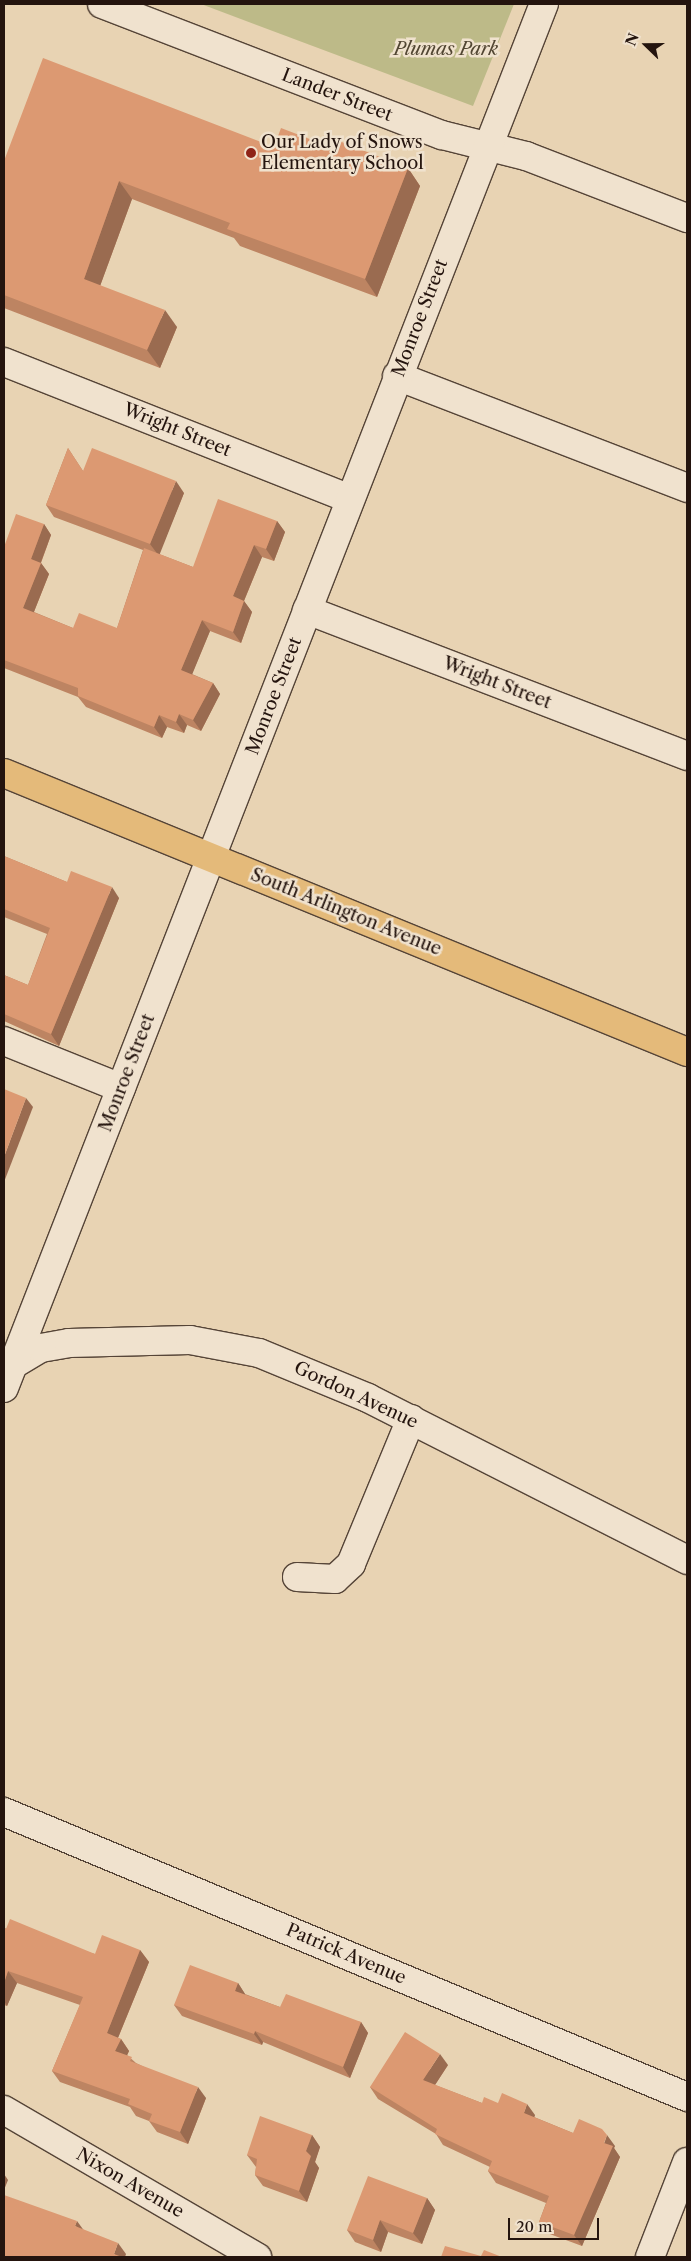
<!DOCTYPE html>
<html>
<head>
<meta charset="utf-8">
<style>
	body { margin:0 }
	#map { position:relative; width:691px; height:2261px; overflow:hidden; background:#e8d3b3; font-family:"Libre Caslon Text",serif }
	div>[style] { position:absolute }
	.green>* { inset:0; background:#bdba88 }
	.roads { filter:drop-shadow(1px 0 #554437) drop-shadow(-1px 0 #554437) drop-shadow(0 1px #554437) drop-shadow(0 -1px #554437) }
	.minor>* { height:28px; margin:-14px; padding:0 14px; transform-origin:14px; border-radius:14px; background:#f0e2ce }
	.major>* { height:28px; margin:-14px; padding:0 14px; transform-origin:14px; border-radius:14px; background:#e4ba7a }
	.wall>* { inset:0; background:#bd8462 }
	.shaded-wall>* { inset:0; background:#9a6b50 }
	.building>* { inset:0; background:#dc9972 }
	.dots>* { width:14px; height:14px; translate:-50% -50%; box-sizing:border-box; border:2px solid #f0e2ce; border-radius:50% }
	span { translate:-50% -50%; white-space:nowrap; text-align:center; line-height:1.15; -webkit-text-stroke:5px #f0e2ce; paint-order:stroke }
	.park-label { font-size:18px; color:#524633; font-style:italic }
	.street-label { font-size:18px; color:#24140e }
	.poi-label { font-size:18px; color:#24140e }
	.left { translate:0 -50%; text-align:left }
	.frame { position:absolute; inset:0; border:5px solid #24140e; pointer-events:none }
	.north { position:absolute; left:621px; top:20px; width:50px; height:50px; -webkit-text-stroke:4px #f0e2ce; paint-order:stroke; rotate:292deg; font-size:14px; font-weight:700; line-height:20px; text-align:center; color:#24140e }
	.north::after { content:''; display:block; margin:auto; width:18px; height:22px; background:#24140e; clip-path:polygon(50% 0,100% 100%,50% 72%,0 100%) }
	.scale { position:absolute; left:508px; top:2218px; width:91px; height:22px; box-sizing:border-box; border:2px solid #24140e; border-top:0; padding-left:6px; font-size:15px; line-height:18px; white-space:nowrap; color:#24140e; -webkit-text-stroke:4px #f0e2ce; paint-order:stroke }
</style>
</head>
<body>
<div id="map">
	<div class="green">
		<i style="clip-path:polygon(201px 4px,514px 4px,473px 106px)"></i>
	</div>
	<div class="roads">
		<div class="minor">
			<i style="left:102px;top:4px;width:364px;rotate:21.1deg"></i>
			<i style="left:442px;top:135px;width:87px;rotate:14deg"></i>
			<i style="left:526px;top:156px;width:173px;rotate:21.1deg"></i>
			<i style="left:4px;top:362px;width:372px;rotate:21.6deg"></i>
			<i style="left:397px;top:376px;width:311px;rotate:21.1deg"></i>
			<i style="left:307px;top:610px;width:407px;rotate:21deg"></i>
			<i style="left:4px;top:1041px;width:126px;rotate:21.9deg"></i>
			<i style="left:9px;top:1367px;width:37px;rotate:-31deg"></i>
			<i style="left:41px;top:1348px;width:28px;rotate:-10deg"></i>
			<i style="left:69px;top:1343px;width:121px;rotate:-1.4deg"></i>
			<i style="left:190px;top:1340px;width:70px;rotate:10.7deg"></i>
			<i style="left:259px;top:1353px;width:118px;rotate:22.4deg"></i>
			<i style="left:368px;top:1398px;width:358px;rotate:26.9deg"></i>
			<i style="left:4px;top:1388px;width:1486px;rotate:-68.69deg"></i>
			<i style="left:297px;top:1577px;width:38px;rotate:3deg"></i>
			<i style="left:335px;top:1579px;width:22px;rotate:-43deg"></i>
			<i style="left:351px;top:1564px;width:157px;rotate:-67.5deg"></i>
			<i style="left:4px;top:1812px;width:740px;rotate:22.65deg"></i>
			<i style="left:4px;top:2110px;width:293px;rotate:30.2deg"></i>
			<i style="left:650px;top:2257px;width:102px;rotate:-68.7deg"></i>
		</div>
		<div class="major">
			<i style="left:4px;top:773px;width:738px;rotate:22.22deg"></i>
		</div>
	</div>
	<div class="wall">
		<i style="clip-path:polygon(320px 143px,408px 168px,420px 186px,377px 297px,240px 246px,234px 238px,132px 199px,100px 286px,177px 327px,160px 368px,4px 308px,4px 161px,274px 147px)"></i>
		<i style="clip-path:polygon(68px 448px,83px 471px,184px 493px,159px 554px,193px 567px,277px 521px,285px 532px,274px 561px,262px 557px,244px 601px,252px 612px,241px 643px,210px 631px,192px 674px,213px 683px,220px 694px,201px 731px,187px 725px,184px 733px,167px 727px,162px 738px,86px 707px,78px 697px,4px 668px,4px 547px,44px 524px,51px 535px,41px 563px,49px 574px,34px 612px,73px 628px,117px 628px,143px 550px,54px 517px,46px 505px)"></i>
		<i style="clip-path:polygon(4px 856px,67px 882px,119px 898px,59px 1046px,4px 1021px,4px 975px,28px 985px,47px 934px,4px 917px)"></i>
		<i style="clip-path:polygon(4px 1928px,95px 1954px,140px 1950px,149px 1962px,118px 2038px,121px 2039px,129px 2051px,127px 2055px,136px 2063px,206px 2098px,188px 2144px,157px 2132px,149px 2121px,136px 2116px,130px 2107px,60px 2082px,52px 2071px,80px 2005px,17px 1983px,7px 2006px,4px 2005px)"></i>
		<i style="clip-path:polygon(238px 1983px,245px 1994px,280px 2007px,361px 2022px,368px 2033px,350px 2078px,263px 2042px,262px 2045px,182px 2016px,174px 2005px)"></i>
		<i style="clip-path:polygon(448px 2065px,435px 2085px,482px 2103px,498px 2103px,535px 2115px,534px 2117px,573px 2133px,615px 2146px,614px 2148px,620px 2157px,582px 2246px,547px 2233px,539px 2222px,546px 2203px,496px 2183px,488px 2171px,490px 2167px,443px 2145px,436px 2134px,378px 2099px,370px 2087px)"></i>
		<i style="clip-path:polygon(312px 2135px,320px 2147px,315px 2162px,319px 2168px,307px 2202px,263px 2186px,255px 2175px,256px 2167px,247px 2155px)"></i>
		<i style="clip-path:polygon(427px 2198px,435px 2210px,422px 2244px,388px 2232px,381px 2252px,355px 2242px,347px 2230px)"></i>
	</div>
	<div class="shaded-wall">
		<i style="clip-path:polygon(408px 168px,420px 186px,377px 297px,365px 279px)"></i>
		<i style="clip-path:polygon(119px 181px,132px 199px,96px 297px,84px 279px)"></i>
		<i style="clip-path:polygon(165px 310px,177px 327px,160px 368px,147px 350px)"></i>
		<i style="clip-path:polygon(176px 481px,184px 493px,159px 556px,150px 544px)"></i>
		<i style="clip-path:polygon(277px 521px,285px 532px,274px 561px,266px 549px)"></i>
		<i style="clip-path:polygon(44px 524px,51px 535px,38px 570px,31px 559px)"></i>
		<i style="clip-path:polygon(254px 545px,262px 557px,241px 608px,233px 596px)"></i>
		<i style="clip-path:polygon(41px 563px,49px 574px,31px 619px,23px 608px)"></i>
		<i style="clip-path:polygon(244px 601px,252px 612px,241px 643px,233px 632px)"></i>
		<i style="clip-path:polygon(202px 620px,210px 631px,189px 682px,181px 670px)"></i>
		<i style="clip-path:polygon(213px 683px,220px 694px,201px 731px,193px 720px)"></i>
		<i style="clip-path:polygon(179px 714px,187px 725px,184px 733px,176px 722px)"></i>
		<i style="clip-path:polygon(159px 715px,167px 727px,162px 738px,154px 727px)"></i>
		<i style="clip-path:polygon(112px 887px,119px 898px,59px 1046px,51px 1034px)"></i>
		<i style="clip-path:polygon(26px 1098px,33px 1107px,4px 1182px,4px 1157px)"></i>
		<i style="clip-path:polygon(140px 1950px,149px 1962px,115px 2045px,107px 2033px)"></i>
		<i style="clip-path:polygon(8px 1971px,17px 1983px,7px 2006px,4px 2001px,4px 1983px)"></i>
		<i style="clip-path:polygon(238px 1983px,245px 1994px,242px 2002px,235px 1991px)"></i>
		<i style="clip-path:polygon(361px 2022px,368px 2033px,350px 2078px,343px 2067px)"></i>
		<i style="clip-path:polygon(255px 2031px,263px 2042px,262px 2045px,254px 2034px)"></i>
		<i style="clip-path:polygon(121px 2039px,129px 2051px,124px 2062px,115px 2051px)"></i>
		<i style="clip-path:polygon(440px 2054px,448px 2065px,431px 2091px,423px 2080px)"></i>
		<i style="clip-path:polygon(198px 2087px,206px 2098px,188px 2144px,180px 2132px)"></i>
		<i style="clip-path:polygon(527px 2104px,535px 2115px,532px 2124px,524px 2113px)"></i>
		<i style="clip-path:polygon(312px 2135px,320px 2147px,315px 2162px,319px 2168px,307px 2202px,299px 2191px,306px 2151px)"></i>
		<i style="clip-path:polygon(607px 2135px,615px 2146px,614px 2148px,620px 2157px,582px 2246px,574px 2235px)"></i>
		<i style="clip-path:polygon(4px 2174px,8px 2180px,4px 2190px)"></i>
		<i style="clip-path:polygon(427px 2198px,435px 2210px,422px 2244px,413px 2233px)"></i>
		<i style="clip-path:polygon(380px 2220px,388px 2232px,381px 2252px,373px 2240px)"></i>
		<i style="clip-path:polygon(77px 2221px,85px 2232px,75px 2226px)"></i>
		<i style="clip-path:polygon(118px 2243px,126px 2254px,125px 2257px,117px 2257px,114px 2254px)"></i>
	</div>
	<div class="building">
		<i style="clip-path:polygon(43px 58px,274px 147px,281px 128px,320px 143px,324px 135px,408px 168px,365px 279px,227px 229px,230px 223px,119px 181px,84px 279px,165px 310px,147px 350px,4px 295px,4px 161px)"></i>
		<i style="clip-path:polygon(68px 448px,83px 471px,92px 448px,176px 481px,150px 544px,46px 505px)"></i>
		<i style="clip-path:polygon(218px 499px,277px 521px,266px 549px,254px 545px,233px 596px,244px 601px,233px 632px,202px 620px,181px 670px,213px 683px,193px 720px,179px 714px,176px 722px,159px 715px,154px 727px,78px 696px,78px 688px,4px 660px,4px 547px,16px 514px,44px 524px,31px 559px,41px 563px,23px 608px,73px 628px,79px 613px,117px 628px,144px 548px,193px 567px)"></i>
		<i style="clip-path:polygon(4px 856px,67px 882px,71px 871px,112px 887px,51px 1034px,4px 1014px,4px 975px,28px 985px,50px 928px,4px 909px)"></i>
		<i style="clip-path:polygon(4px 1089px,26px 1098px,4px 1157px)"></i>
		<i style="clip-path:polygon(10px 1919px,95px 1954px,102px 1935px,140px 1950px,107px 2033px,121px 2039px,115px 2051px,132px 2057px,130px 2061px,198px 2087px,180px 2132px,149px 2121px,152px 2114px,128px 2104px,130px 2099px,52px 2071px,83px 1997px,8px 1971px,4px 1983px,4px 1928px,6px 1929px)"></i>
		<i style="clip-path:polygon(190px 1965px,238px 1983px,235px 1991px,280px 2007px,286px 1994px,361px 2022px,343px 2067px,255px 2031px,254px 2034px,174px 2005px)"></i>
		<i style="clip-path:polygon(405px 2032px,440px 2054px,423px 2080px,482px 2103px,484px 2097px,498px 2103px,502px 2093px,527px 2104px,524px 2113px,573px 2133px,579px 2119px,602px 2129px,607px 2135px,604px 2143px,613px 2146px,574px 2235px,539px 2222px,549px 2196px,488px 2171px,492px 2161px,435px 2134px,437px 2129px,370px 2087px)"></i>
		<i style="clip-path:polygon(260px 2116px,312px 2135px,306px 2151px,311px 2156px,299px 2191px,255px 2175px,257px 2159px,247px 2155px)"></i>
		<i style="clip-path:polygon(368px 2176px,427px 2198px,413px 2233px,380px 2220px,373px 2240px,347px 2230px)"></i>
		<i style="clip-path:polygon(4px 2195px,77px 2221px,75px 2226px,118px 2243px,114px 2254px,122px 2257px,4px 2257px)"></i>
		<i style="clip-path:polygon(445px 2246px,481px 2256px,484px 2250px,502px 2257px,441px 2257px)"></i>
	</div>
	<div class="dots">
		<i style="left:251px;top:153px;background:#8f2418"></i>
	</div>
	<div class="park-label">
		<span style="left:446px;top:49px">Plumas Park</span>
	</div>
	<div class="street-label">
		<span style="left:337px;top:95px;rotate:21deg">Lander Street</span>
		<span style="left:420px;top:318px;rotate:-69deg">Monroe Street</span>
		<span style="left:177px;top:430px;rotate:22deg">Wright Street</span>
		<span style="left:497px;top:683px;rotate:21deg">Wright Street</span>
		<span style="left:274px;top:696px;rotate:-69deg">Monroe Street</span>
		<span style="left:346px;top:912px;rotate:22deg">South Arlington Avenue</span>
		<span style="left:127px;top:1073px;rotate:-69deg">Monroe Street</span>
		<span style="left:356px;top:1395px;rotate:25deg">Gordon Avenue</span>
		<span style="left:346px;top:1954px;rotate:23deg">Patrick Avenue</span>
		<span style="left:130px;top:2183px;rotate:30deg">Nixon Avenue</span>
	</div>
	<div class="poi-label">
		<span class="left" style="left:261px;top:153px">Our Lady of Snows<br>Elementary School</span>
	</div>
	<div class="frame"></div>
	<div class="north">N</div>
	<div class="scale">20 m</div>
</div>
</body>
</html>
